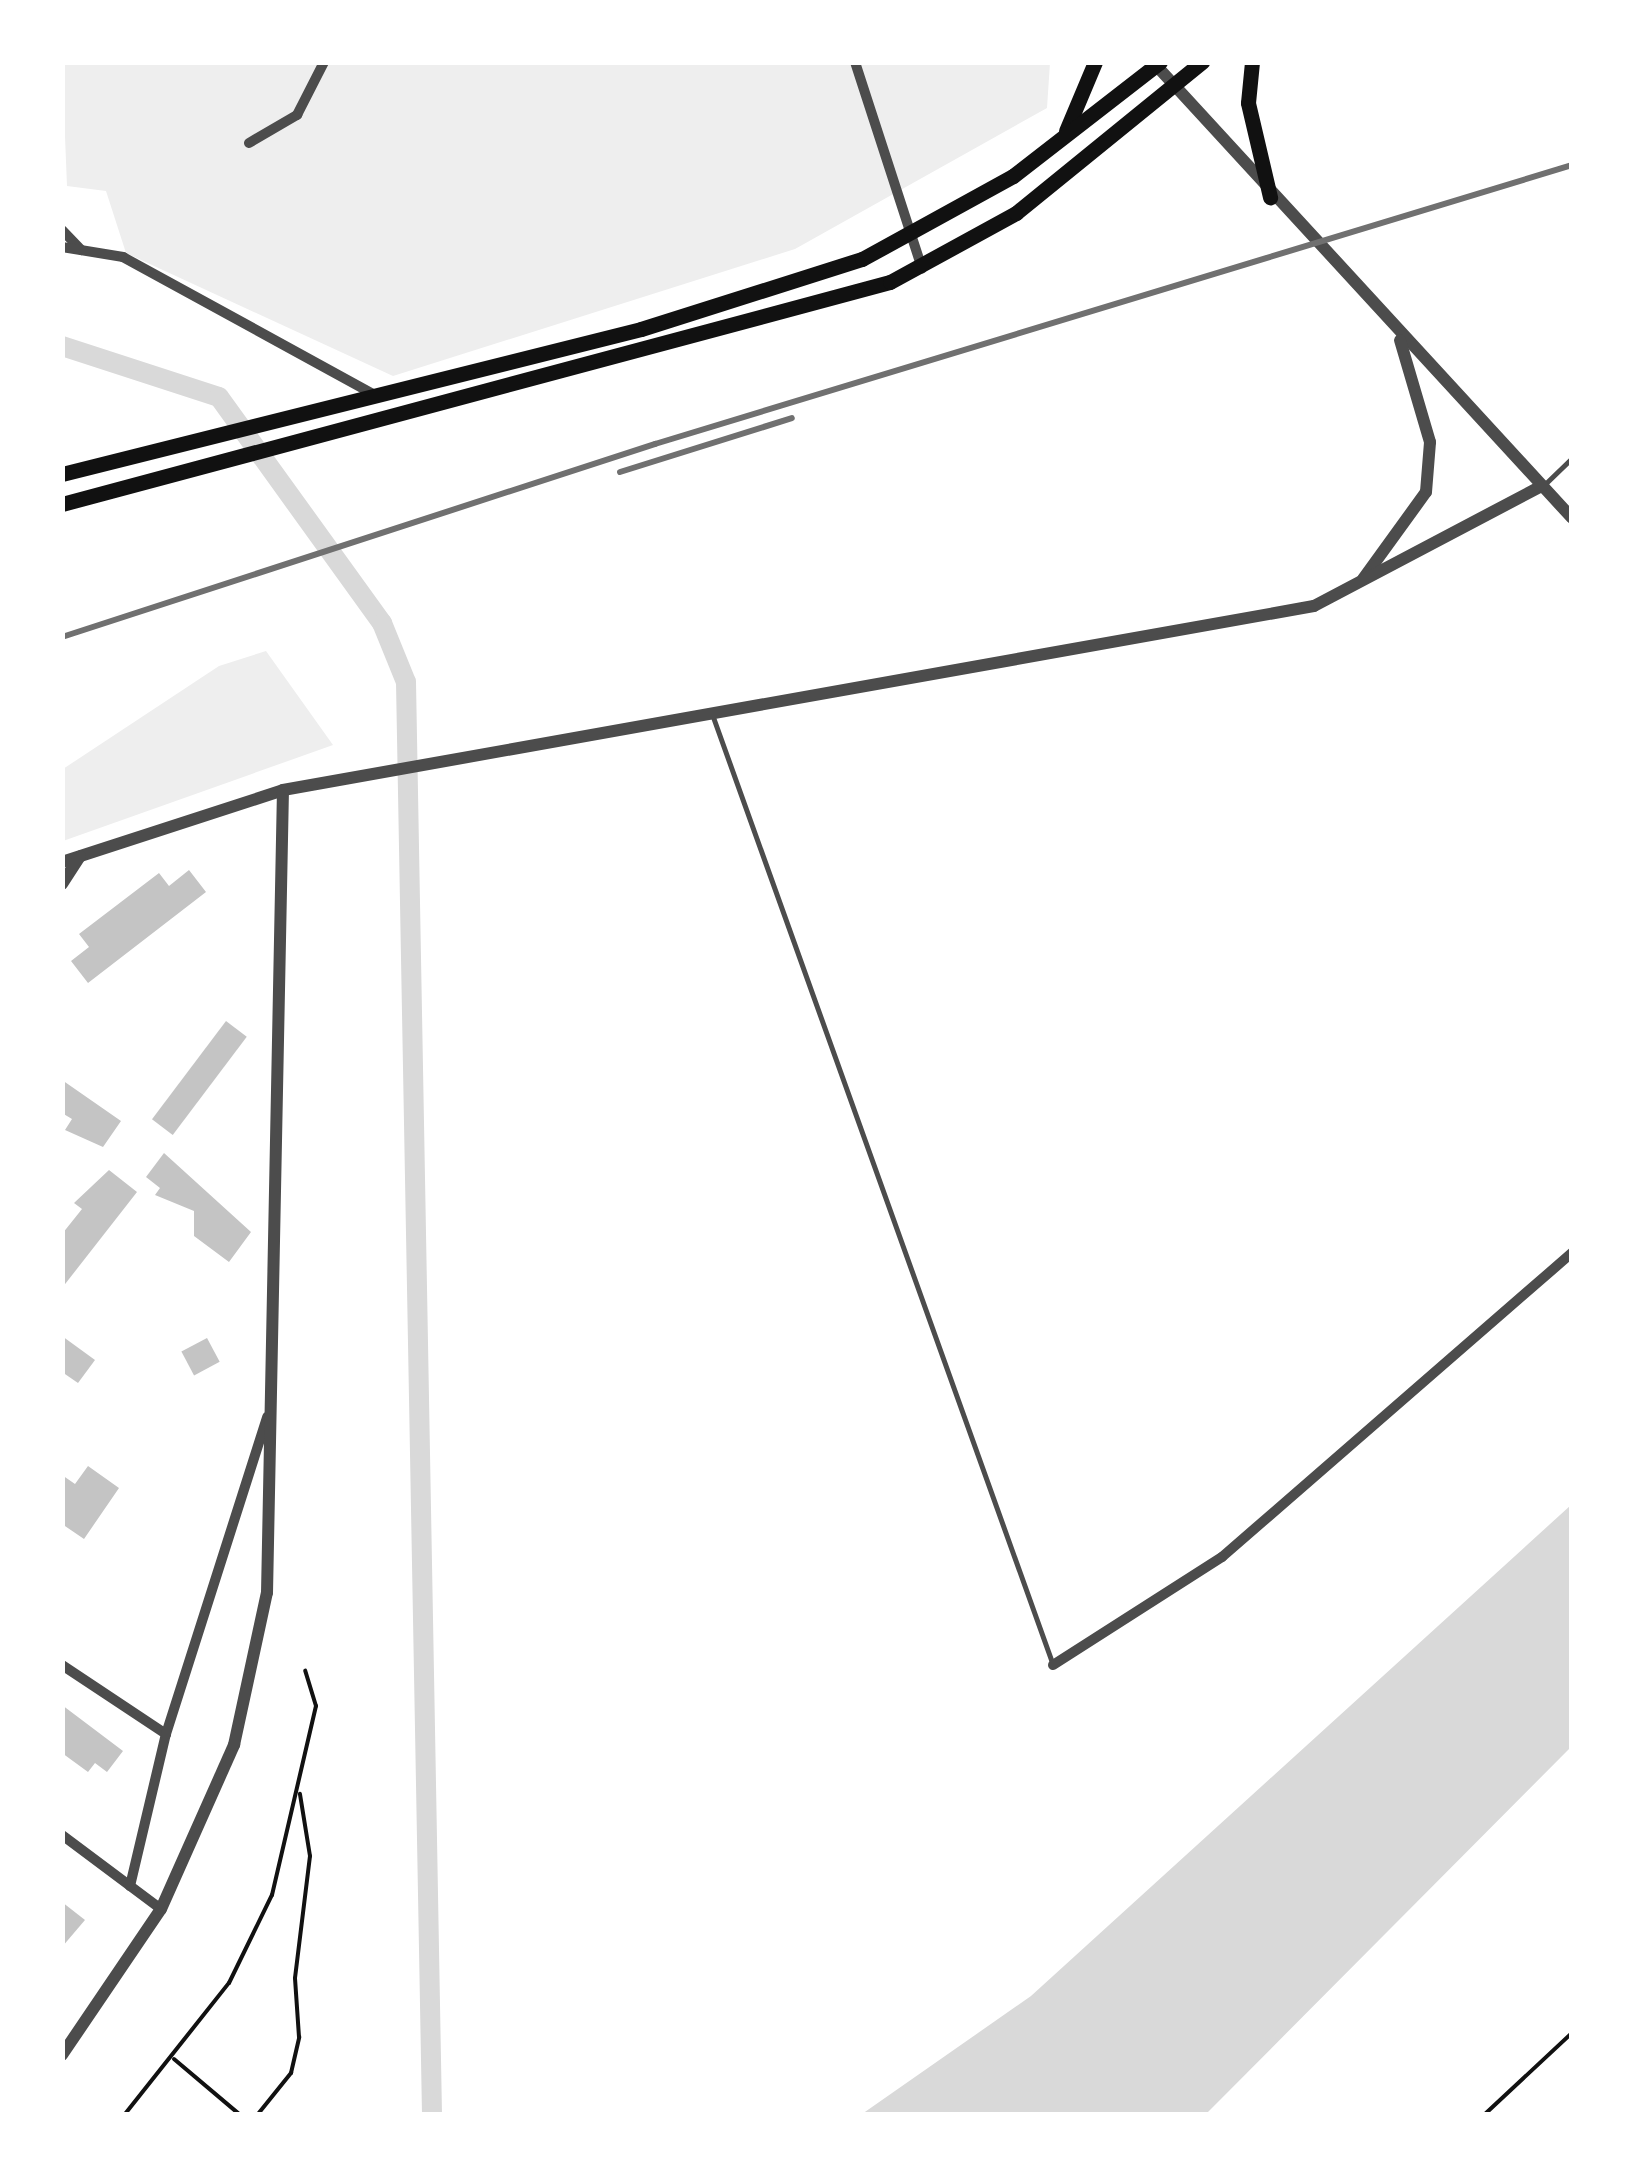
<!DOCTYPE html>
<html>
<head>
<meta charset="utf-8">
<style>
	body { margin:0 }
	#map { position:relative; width:1634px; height:2177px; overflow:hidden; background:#fff; font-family:Literata,serif }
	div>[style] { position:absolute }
	.green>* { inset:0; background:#eee }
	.water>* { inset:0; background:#d9d9d9 }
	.canal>* { height:20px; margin:-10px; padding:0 10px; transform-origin:10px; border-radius:10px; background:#d9d9d9 }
	.building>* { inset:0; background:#c4c4c4; transform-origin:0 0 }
	.path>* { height:4px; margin:-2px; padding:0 2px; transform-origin:2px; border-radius:2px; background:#111 }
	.service>* { height:5px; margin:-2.5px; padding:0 2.5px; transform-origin:2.5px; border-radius:2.5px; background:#4c4c4c }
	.minor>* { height:10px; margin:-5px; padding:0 5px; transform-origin:5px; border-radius:5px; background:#4c4c4c }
	.tertiary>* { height:12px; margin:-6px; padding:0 6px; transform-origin:6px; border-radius:6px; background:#4c4c4c }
	.primary>* { height:15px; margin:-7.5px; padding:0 7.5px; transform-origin:7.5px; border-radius:7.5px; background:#111 }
	.rail>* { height:6px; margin:-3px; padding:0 3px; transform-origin:3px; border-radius:3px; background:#707070 }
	span { translate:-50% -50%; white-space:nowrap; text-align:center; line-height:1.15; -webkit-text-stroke:8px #fff; paint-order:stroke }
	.frame { position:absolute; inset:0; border:65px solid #fff; pointer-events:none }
</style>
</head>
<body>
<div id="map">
	<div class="green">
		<i style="clip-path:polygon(62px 63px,1050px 63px,1047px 108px,795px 249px,393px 376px,126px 253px,106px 191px,67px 186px)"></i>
		<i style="clip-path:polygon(266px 651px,333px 745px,63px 841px,63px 769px,219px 666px)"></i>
	</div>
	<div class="water">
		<i style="clip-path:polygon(1571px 1505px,1571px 1747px,1206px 2114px,862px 2114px,1031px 1996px)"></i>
	</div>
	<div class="canal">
		<i style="left:62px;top:346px;width:165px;rotate:18deg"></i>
		<i style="left:219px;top:397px;width:279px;rotate:54.2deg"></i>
		<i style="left:382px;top:623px;width:64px;rotate:67.9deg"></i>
		<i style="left:406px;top:682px;width:1432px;rotate:88.96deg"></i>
	</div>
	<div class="building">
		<i style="clip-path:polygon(189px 870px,206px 892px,88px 983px,71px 961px,89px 947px,79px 934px,159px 873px,169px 886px)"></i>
		<i style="left:226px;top:1021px;width:26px;height:123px;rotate:37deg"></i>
		<i style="clip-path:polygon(62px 1080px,121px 1121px,103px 1147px,65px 1130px,72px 1119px,62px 1113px)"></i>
		<i style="clip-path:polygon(164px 1153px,251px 1232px,229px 1262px,194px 1236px,194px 1211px,155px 1195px,160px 1188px,146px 1177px)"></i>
		<i style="clip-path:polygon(109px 1170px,137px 1192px,62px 1288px,62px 1234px,82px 1209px,74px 1203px)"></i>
		<i style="clip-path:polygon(62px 1336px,95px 1360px,78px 1383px,62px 1372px)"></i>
		<i style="left:207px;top:1338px;width:27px;height:29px;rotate:62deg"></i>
		<i style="clip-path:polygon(88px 1466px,119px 1488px,84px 1539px,62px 1524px,62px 1475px,75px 1484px)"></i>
		<i style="clip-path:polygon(62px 1705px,123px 1751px,107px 1772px,95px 1763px,88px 1772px,62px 1753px)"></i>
		<i style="clip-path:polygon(62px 1902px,85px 1920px,62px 1947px)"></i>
	</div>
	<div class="path">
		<i style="left:174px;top:2059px;width:85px;rotate:40.2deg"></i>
		<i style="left:125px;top:2114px;width:167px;rotate:-51.6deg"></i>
		<i style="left:229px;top:1983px;width:98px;rotate:-64deg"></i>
		<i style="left:272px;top:1895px;width:194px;rotate:-76.9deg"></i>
		<i style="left:316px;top:1706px;width:37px;rotate:-107deg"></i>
		<i style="left:258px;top:2114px;width:53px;rotate:-51.2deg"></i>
		<i style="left:291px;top:2073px;width:37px;rotate:-77deg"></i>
		<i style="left:299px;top:2037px;width:59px;rotate:-93.9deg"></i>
		<i style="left:295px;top:1978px;width:123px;rotate:-83deg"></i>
		<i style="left:310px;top:1856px;width:63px;rotate:-99.2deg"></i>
		<i style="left:1485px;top:2114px;width:119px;rotate:-43deg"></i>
	</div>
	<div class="service">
		<i style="left:1545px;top:484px;width:37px;rotate:-44deg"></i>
		<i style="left:713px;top:717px;width:1004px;rotate:70.27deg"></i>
	</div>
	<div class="minor">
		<i style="left:855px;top:62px;width:217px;rotate:72deg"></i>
		<i style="left:249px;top:143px;width:56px;rotate:-30.3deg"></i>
		<i style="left:297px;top:115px;width:59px;rotate:-63deg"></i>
		<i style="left:62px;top:230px;width:28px;rotate:46deg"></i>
		<i style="left:62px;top:247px;width:62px;rotate:9.3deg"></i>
		<i style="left:123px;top:257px;width:290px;rotate:28.7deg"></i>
		<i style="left:62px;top:1665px;width:125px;rotate:33.6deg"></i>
		<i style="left:1053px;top:1665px;width:201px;rotate:-32.6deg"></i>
		<i style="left:1222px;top:1557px;width:464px;rotate:-41deg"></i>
		<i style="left:62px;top:1835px;width:124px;rotate:36.8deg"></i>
		<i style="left:130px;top:1886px;width:156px;rotate:-76.7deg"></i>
		<i style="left:166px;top:1734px;width:333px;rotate:-72.3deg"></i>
	</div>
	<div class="tertiary">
		<i style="left:1153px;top:62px;width:619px;rotate:47.42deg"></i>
		<i style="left:1363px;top:579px;width:107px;rotate:-54.1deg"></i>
		<i style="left:1426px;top:492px;width:50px;rotate:-85.4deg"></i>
		<i style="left:1430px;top:442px;width:106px;rotate:-106.4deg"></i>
		<i style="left:62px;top:862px;width:232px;rotate:-18deg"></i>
		<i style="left:283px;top:790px;width:1047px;rotate:-10.12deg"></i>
		<i style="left:1314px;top:606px;width:258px;rotate:-27.8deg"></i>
		<i style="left:62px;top:884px;width:33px;rotate:-57deg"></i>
		<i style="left:62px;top:2055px;width:176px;rotate:-55.9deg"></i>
		<i style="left:161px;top:1909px;width:180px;rotate:-66deg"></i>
		<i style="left:234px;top:1745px;width:156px;rotate:-77.8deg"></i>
		<i style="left:267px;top:1593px;width:803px;rotate:-88.86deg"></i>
	</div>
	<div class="primary">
		<i style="left:1252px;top:62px;width:41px;rotate:95.6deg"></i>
		<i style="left:1248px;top:103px;width:97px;rotate:76.8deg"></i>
		<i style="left:1066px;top:131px;width:75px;rotate:-67.2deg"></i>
		<i style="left:62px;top:474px;width:597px;rotate:-14.06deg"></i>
		<i style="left:641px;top:329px;width:232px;rotate:-17.6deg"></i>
		<i style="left:862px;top:259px;width:172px;rotate:-28.8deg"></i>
		<i style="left:1013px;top:176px;width:186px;rotate:-37.8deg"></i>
		<i style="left:62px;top:504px;width:857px;rotate:-15.01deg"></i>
		<i style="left:890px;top:282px;width:144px;rotate:-28.7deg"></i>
		<i style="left:1016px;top:213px;width:240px;rotate:-39.1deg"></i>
	</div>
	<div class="rail">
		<i style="left:620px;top:472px;width:180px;rotate:-17.4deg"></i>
		<i style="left:62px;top:637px;width:624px;rotate:-18.03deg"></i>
		<i style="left:655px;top:444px;width:959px;rotate:-16.92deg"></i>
	</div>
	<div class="frame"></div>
</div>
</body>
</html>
